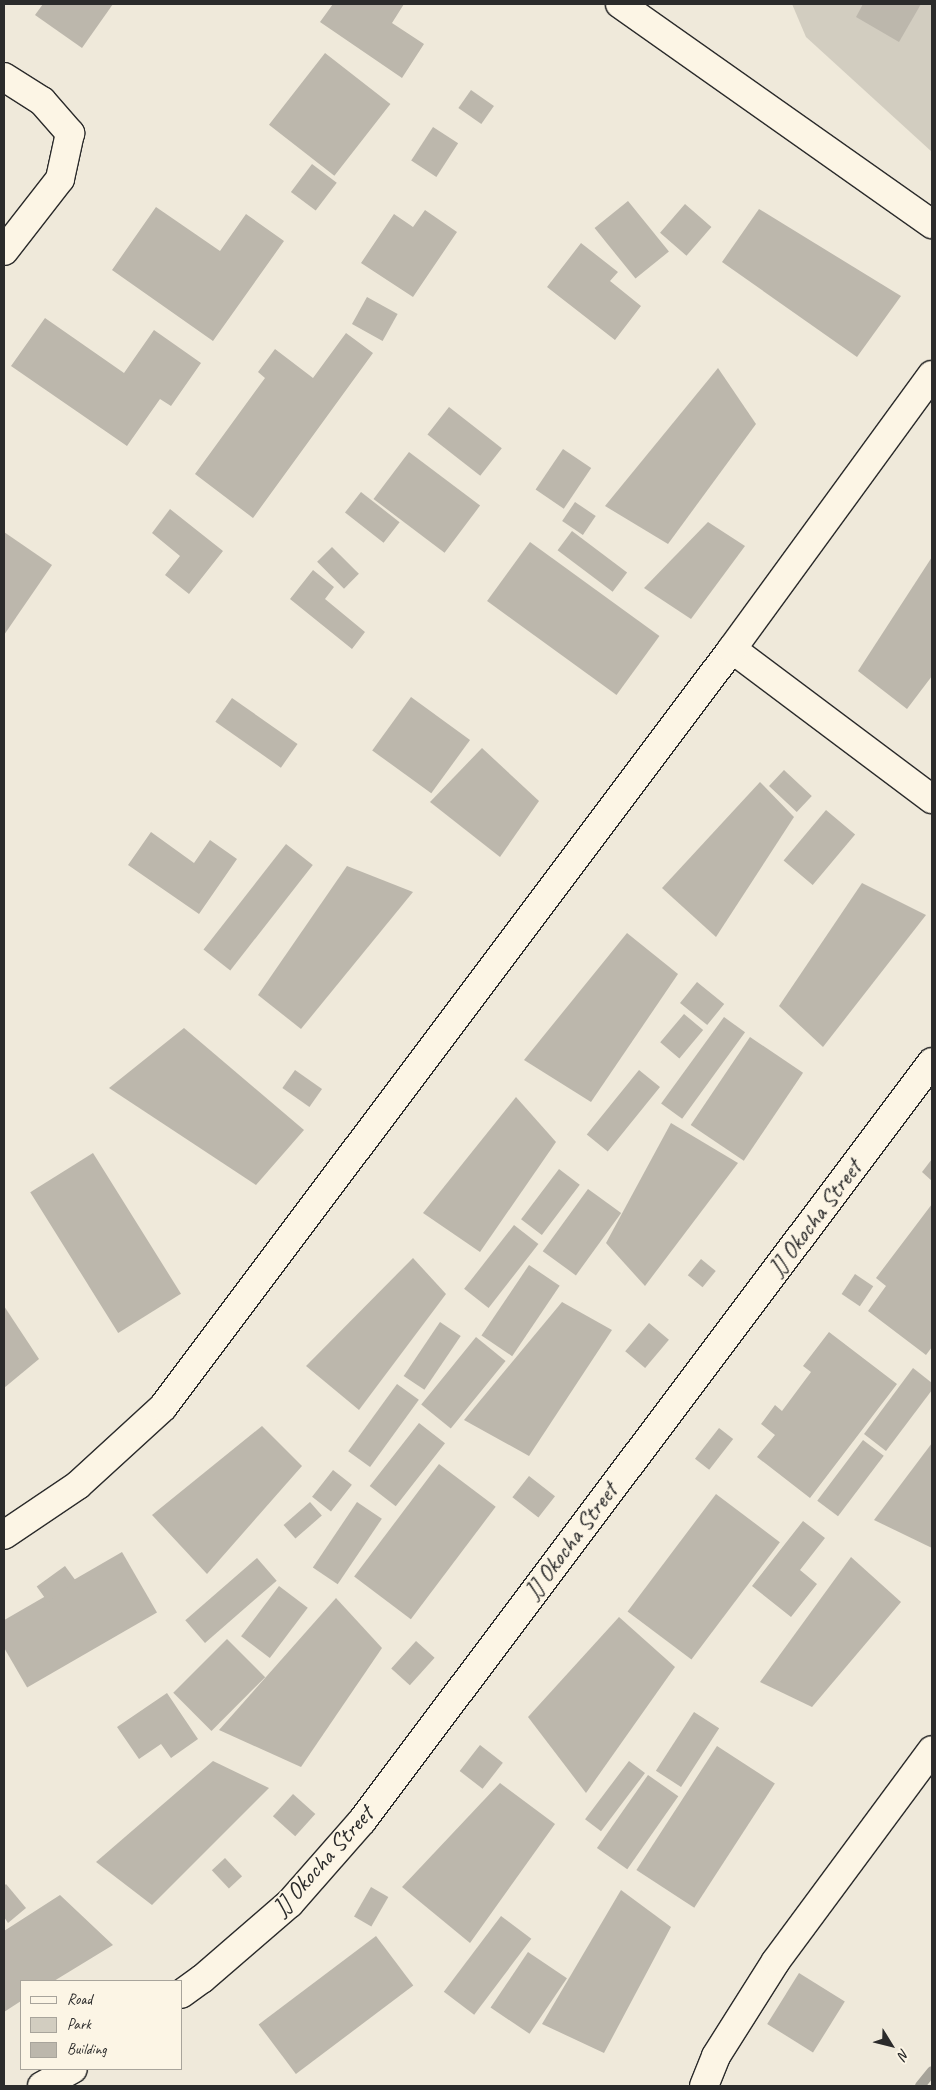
<!DOCTYPE html>
<html>
<head>
<meta charset="utf-8">
<style>
	body { margin:0 }
	#map { position:relative; width:936px; height:2090px; overflow:hidden; background:#efe9da; font-family:Caveat,sans-serif }
	div>[style] { position:absolute }
	.green>* { inset:0; background:#d2cdc0 }
	.stream>* { height:10px; margin:-5px; padding:0 5px; transform-origin:5px; border-radius:5px; background:#a6a399 }
	.building>* { inset:0; background:#bcb7ac; transform-origin:0 0 }
	.roads { filter:drop-shadow(1px 0 #2b2b2b) drop-shadow(-1px 0 #2b2b2b) drop-shadow(0 1px #2b2b2b) drop-shadow(0 -1px #2b2b2b) }
	.street>* { height:28px; margin:-14px; padding:0 14px; transform-origin:14px; border-radius:14px; background:#fcf5e5 }
	span { translate:-50% -50%; white-space:nowrap; text-align:center; line-height:1.15; -webkit-text-stroke:4px #fcf5e5; paint-order:stroke }
	.street-label { font-size:24px; color:#2b2b2b }
	.frame { position:absolute; inset:0; border:5px solid #2b2b2b; pointer-events:none }
	.legend { position:absolute; left:20px; top:1980px; width:162px; height:90px; box-sizing:border-box; background:#fcf5e5; border:1px solid #a8a49b; margin:0; padding:6px 9px; list-style:none; font-size:15px; color:#2b2b2b }
	.legend li { display:flex; align-items:center; gap:10px; height:25px }
	.legend b { width:25px; border:1px solid #a8a49b }
	.north { position:absolute; left:866px; top:2020px; width:50px; height:50px; -webkit-text-stroke:4px #fcf5e5; paint-order:stroke; rotate:126deg; font-size:14px; font-weight:700; line-height:20px; text-align:center; color:#2b2b2b }
	.north::after { content:''; display:block; margin:auto; width:18px; height:22px; background:#2b2b2b; clip-path:polygon(50% 0,100% 100%,50% 72%,0 100%) }
</style>
</head>
<body>
<div id="map">
	<div class="green">
		<i style="clip-path:polygon(792px 4px,932px 4px,932px 152px,806px 37px)"></i>
	</div>
	<div class="stream">
		<i style="left:920px;top:2086px;width:19px;rotate:-51deg"></i>
	</div>
	<div class="building">
		<i style="clip-path:polygon(43px 4px,113px 4px,82px 48px,35px 15px)"></i>
		<i style="clip-path:polygon(333px 4px,404px 4px,392px 23px,424px 44px,402px 78px,320px 22px)"></i>
		<i style="clip-path:polygon(863px 4px,921px 4px,899px 42px,856px 17px)"></i>
		<i style="left:325px;top:53px;width:83px;height:91px;rotate:38deg"></i>
		<i style="left:471px;top:90px;width:28px;height:22px;rotate:35deg"></i>
		<i style="left:433px;top:127px;width:30px;height:40px;rotate:33deg"></i>
		<i style="left:312px;top:164px;width:31px;height:35px;rotate:37deg"></i>
		<i style="left:628px;top:201px;width:65px;height:43px;rotate:51deg"></i>
		<i style="left:685px;top:204px;width:35px;height:38px;rotate:41deg"></i>
		<i style="clip-path:polygon(156px 207px,220px 251px,246px 214px,284px 241px,213px 341px,112px 270px)"></i>
		<i style="clip-path:polygon(759px 209px,901px 296px,857px 357px,722px 262px)"></i>
		<i style="clip-path:polygon(425px 210px,457px 232px,413px 297px,361px 263px,394px 214px,413px 227px)"></i>
		<i style="clip-path:polygon(581px 243px,618px 272px,610px 281px,641px 306px,615px 340px,547px 287px)"></i>
		<i style="left:367px;top:297px;width:35px;height:31px;rotate:29deg"></i>
		<i style="clip-path:polygon(45px 318px,124px 373px,154px 330px,201px 363px,171px 406px,160px 399px,127px 446px,11px 366px)"></i>
		<i style="clip-path:polygon(346px 333px,373px 353px,253px 518px,195px 474px,265px 378px,258px 372px,275px 349px,313px 378px)"></i>
		<i style="clip-path:polygon(718px 368px,756px 424px,668px 544px,605px 506px)"></i>
		<i style="left:449px;top:407px;width:67px;height:35px;rotate:38deg"></i>
		<i style="left:563px;top:449px;width:34px;height:49px;rotate:34deg"></i>
		<i style="left:409px;top:452px;width:89px;height:59px;rotate:37deg"></i>
		<i style="left:361px;top:492px;width:49px;height:26px;rotate:38deg"></i>
		<i style="left:575px;top:502px;width:25px;height:23px;rotate:34deg"></i>
		<i style="clip-path:polygon(170px 509px,223px 551px,189px 594px,165px 575px,180px 556px,152px 533px)"></i>
		<i style="clip-path:polygon(708px 522px,745px 546px,691px 619px,644px 588px)"></i>
		<i style="left:572px;top:531px;width:69px;height:24px;rotate:37deg"></i>
		<i style="clip-path:polygon(4px 532px,52px 565px,4px 635px)"></i>
		<i style="left:530px;top:542px;width:160px;height:73px;rotate:36deg"></i>
		<i style="left:332px;top:547px;width:38px;height:21px;rotate:45deg"></i>
		<i style="clip-path:polygon(932px 557px,932px 676px,907px 709px,858px 671px)"></i>
		<i style="clip-path:polygon(313px 570px,334px 587px,325px 599px,365px 632px,352px 649px,290px 599px)"></i>
		<i style="left:411px;top:697px;width:73px;height:66px;rotate:36deg"></i>
		<i style="left:232px;top:698px;width:80px;height:29px;rotate:35deg"></i>
		<i style="clip-path:polygon(482px 748px,539px 801px,500px 857px,430px 802px)"></i>
		<i style="left:784px;top:770px;width:38px;height:22px;rotate:43deg"></i>
		<i style="clip-path:polygon(760px 782px,794px 817px,716px 937px,662px 888px)"></i>
		<i style="left:826px;top:810px;width:38px;height:66px;rotate:40deg"></i>
		<i style="clip-path:polygon(151px 832px,194px 863px,210px 840px,237px 859px,199px 914px,128px 865px)"></i>
		<i style="left:286px;top:844px;width:34px;height:134px;rotate:38deg"></i>
		<i style="clip-path:polygon(347px 866px,413px 892px,301px 1029px,258px 995px)"></i>
		<i style="clip-path:polygon(862px 883px,926px 915px,823px 1047px,779px 1006px)"></i>
		<i style="clip-path:polygon(627px 933px,678px 974px,591px 1102px,524px 1060px)"></i>
		<i style="left:697px;top:982px;width:35px;height:27px;rotate:39deg"></i>
		<i style="left:684px;top:1014px;width:25px;height:37px;rotate:40deg"></i>
		<i style="left:724px;top:1017px;width:26px;height:107px;rotate:36deg"></i>
		<i style="clip-path:polygon(184px 1028px,304px 1130px,256px 1185px,109px 1088px)"></i>
		<i style="left:750px;top:1037px;width:64px;height:106px;rotate:34deg"></i>
		<i style="left:295px;top:1070px;width:33px;height:22px;rotate:35deg"></i>
		<i style="left:639px;top:1070px;width:27px;height:83px;rotate:39deg"></i>
		<i style="clip-path:polygon(516px 1097px,556px 1142px,480px 1252px,423px 1213px)"></i>
		<i style="clip-path:polygon(671px 1123px,738px 1163px,645px 1286px,606px 1243px)"></i>
		<i style="left:93px;top:1153px;width:166px;height:74px;rotate:58deg"></i>
		<i style="clip-path:polygon(932px 1159px,932px 1181px,922px 1172px)"></i>
		<i style="left:559px;top:1169px;width:26px;height:63px;rotate:37deg"></i>
		<i style="left:588px;top:1189px;width:41px;height:77px;rotate:36deg"></i>
		<i style="clip-path:polygon(932px 1204px,932px 1347px,926px 1355px,868px 1311px,886px 1286px,876px 1278px)"></i>
		<i style="left:514px;top:1225px;width:31px;height:81px;rotate:38deg"></i>
		<i style="clip-path:polygon(413px 1258px,446px 1294px,359px 1410px,306px 1366px)"></i>
		<i style="left:701px;top:1259px;width:19px;height:21px;rotate:39deg"></i>
		<i style="left:529px;top:1265px;width:37px;height:85px;rotate:34deg"></i>
		<i style="left:855px;top:1274px;width:22px;height:24px;rotate:34deg"></i>
		<i style="clip-path:polygon(562px 1302px,612px 1330px,529px 1456px,464px 1420px)"></i>
		<i style="clip-path:polygon(4px 1306px,39px 1359px,4px 1388px)"></i>
		<i style="left:440px;top:1322px;width:25px;height:65px;rotate:34deg"></i>
		<i style="left:649px;top:1323px;width:26px;height:37px;rotate:40deg"></i>
		<i style="clip-path:polygon(829px 1332px,897px 1384px,810px 1498px,757px 1457px,775px 1435px,761px 1424px,775px 1405px,782px 1411px,811px 1372px,803px 1366px)"></i>
		<i style="left:476px;top:1337px;width:38px;height:87px;rotate:39deg"></i>
		<i style="clip-path:polygon(913px 1368px,932px 1383px,932px 1390px,886px 1451px,864px 1434px)"></i>
		<i style="left:397px;top:1384px;width:27px;height:83px;rotate:36deg"></i>
		<i style="left:419px;top:1423px;width:33px;height:80px;rotate:38deg"></i>
		<i style="clip-path:polygon(262px 1426px,302px 1466px,207px 1574px,152px 1515px)"></i>
		<i style="left:719px;top:1428px;width:18px;height:39px;rotate:38deg"></i>
		<i style="left:863px;top:1440px;width:26px;height:76px;rotate:37deg"></i>
		<i style="clip-path:polygon(932px 1443px,932px 1548px,874px 1520px)"></i>
		<i style="left:439px;top:1464px;width:71px;height:141px;rotate:37deg"></i>
		<i style="left:333px;top:1470px;width:24px;height:34px;rotate:38deg"></i>
		<i style="left:529px;top:1476px;width:33px;height:27px;rotate:38deg"></i>
		<i style="left:716px;top:1494px;width:80px;height:147px;rotate:37deg"></i>
		<i style="left:310px;top:1502px;width:18px;height:35px;rotate:49deg"></i>
		<i style="left:357px;top:1502px;width:30px;height:79px;rotate:34deg"></i>
		<i style="clip-path:polygon(803px 1521px,825px 1538px,800px 1570px,817px 1584px,791px 1617px,752px 1586px)"></i>
		<i style="left:122px;top:1552px;width:70px;height:150px;rotate:60deg"></i>
		<i style="clip-path:polygon(851px 1557px,901px 1602px,812px 1707px,760px 1682px)"></i>
		<i style="left:257px;top:1558px;width:30px;height:95px;rotate:49deg"></i>
		<i style="left:65px;top:1566px;width:19px;height:35px;rotate:54deg"></i>
		<i style="left:279px;top:1586px;width:36px;height:63px;rotate:37deg"></i>
		<i style="clip-path:polygon(336px 1598px,382px 1648px,301px 1767px,219px 1730px)"></i>
		<i style="clip-path:polygon(619px 1617px,675px 1667px,586px 1793px,528px 1717px)"></i>
		<i style="left:227px;top:1639px;width:54px;height:76px;rotate:45deg"></i>
		<i style="left:416px;top:1641px;width:25px;height:37px;rotate:42deg"></i>
		<i style="clip-path:polygon(167px 1693px,198px 1739px,171px 1758px,161px 1744px,139px 1759px,117px 1727px)"></i>
		<i style="left:694px;top:1712px;width:30px;height:70px;rotate:33deg"></i>
		<i style="left:480px;top:1745px;width:29px;height:33px;rotate:38deg"></i>
		<i style="left:717px;top:1746px;width:69px;height:148px;rotate:33deg"></i>
		<i style="clip-path:polygon(213px 1761px,269px 1788px,152px 1905px,96px 1862px)"></i>
		<i style="left:629px;top:1761px;width:20px;height:73px;rotate:37deg"></i>
		<i style="left:648px;top:1775px;width:37px;height:89px;rotate:35deg"></i>
		<i style="clip-path:polygon(500px 1783px,555px 1824px,470px 1943px,402px 1887px)"></i>
		<i style="left:293px;top:1794px;width:30px;height:30px;rotate:42deg"></i>
		<i style="left:225px;top:1858px;width:25px;height:18px;rotate:47deg"></i>
		<i style="clip-path:polygon(6px 1884px,26px 1908px,8px 1923px,4px 1917px,4px 1886px)"></i>
		<i style="left:371px;top:1887px;width:20px;height:34px;rotate:30deg"></i>
		<i style="clip-path:polygon(621px 1890px,671px 1927px,604px 2053px,542px 2024px)"></i>
		<i style="clip-path:polygon(60px 1895px,113px 1945px,54px 1981px,21px 1981px,21px 2001px,4px 2012px,4px 1931px)"></i>
		<i style="left:501px;top:1916px;width:38px;height:95px;rotate:37deg"></i>
		<i style="left:376px;top:1936px;width:62px;height:147px;rotate:53deg"></i>
		<i style="left:528px;top:1952px;width:47px;height:67px;rotate:34deg"></i>
		<i style="left:799px;top:1973px;width:54px;height:60px;rotate:32deg"></i>
	</div>
	<div class="roads">
		<div class="street">
			<i style="left:620px;top:4px;width:382px;rotate:35.2deg"></i>
			<i style="left:4px;top:77px;width:45px;rotate:32.3deg"></i>
			<i style="left:42px;top:101px;width:43px;rotate:48.8deg"></i>
			<i style="left:70px;top:133px;width:47px;rotate:102.3deg"></i>
			<i style="left:60px;top:179px;width:91px;rotate:127.9deg"></i>
			<i style="left:732px;top:649px;width:250px;rotate:36.9deg"></i>
			<i style="left:4px;top:1535px;width:89px;rotate:-34deg"></i>
			<i style="left:78px;top:1485px;width:115px;rotate:-42.5deg"></i>
			<i style="left:163px;top:1407px;width:948px;rotate:-53.11deg"></i>
			<i style="left:732px;top:649px;width:339px;rotate:-53.9deg"></i>
			<i style="left:181px;top:1994px;width:26px;rotate:-36deg"></i>
			<i style="left:202px;top:1979px;width:116px;rotate:-40.8deg"></i>
			<i style="left:290px;top:1903px;width:109px;rotate:-48.7deg"></i>
			<i style="left:362px;top:1821px;width:949px;rotate:-53.09deg"></i>
			<i style="left:42px;top:2086px;width:35px;rotate:-29deg"></i>
			<i style="left:704px;top:2086px;width:32px;rotate:-68deg"></i>
			<i style="left:716px;top:2056px;width:112px;rotate:-57.7deg"></i>
			<i style="left:776px;top:1961px;width:262px;rotate:-53.5deg"></i>
		</div>
	</div>
	<div class="street-label">
		<span style="left:815px;top:1218px;rotate:-53deg">JJ Okocha Street</span>
		<span style="left:571px;top:1541px;rotate:-53deg">JJ Okocha Street</span>
		<span style="left:323px;top:1861px;rotate:-48deg">JJ Okocha Street</span>
	</div>
	<div class="frame"></div>
	<ul class="legend">
	<li><b style="height:6px;background:#fcf5e5"></b>Road</li>
	<li><b style="height:14px;background:#d2cdc0"></b>Park</li>
	<li><b style="height:14px;background:#bcb7ac"></b>Building</li>
	</ul>
	<div class="north">N</div>
</div>
</body>
</html>
